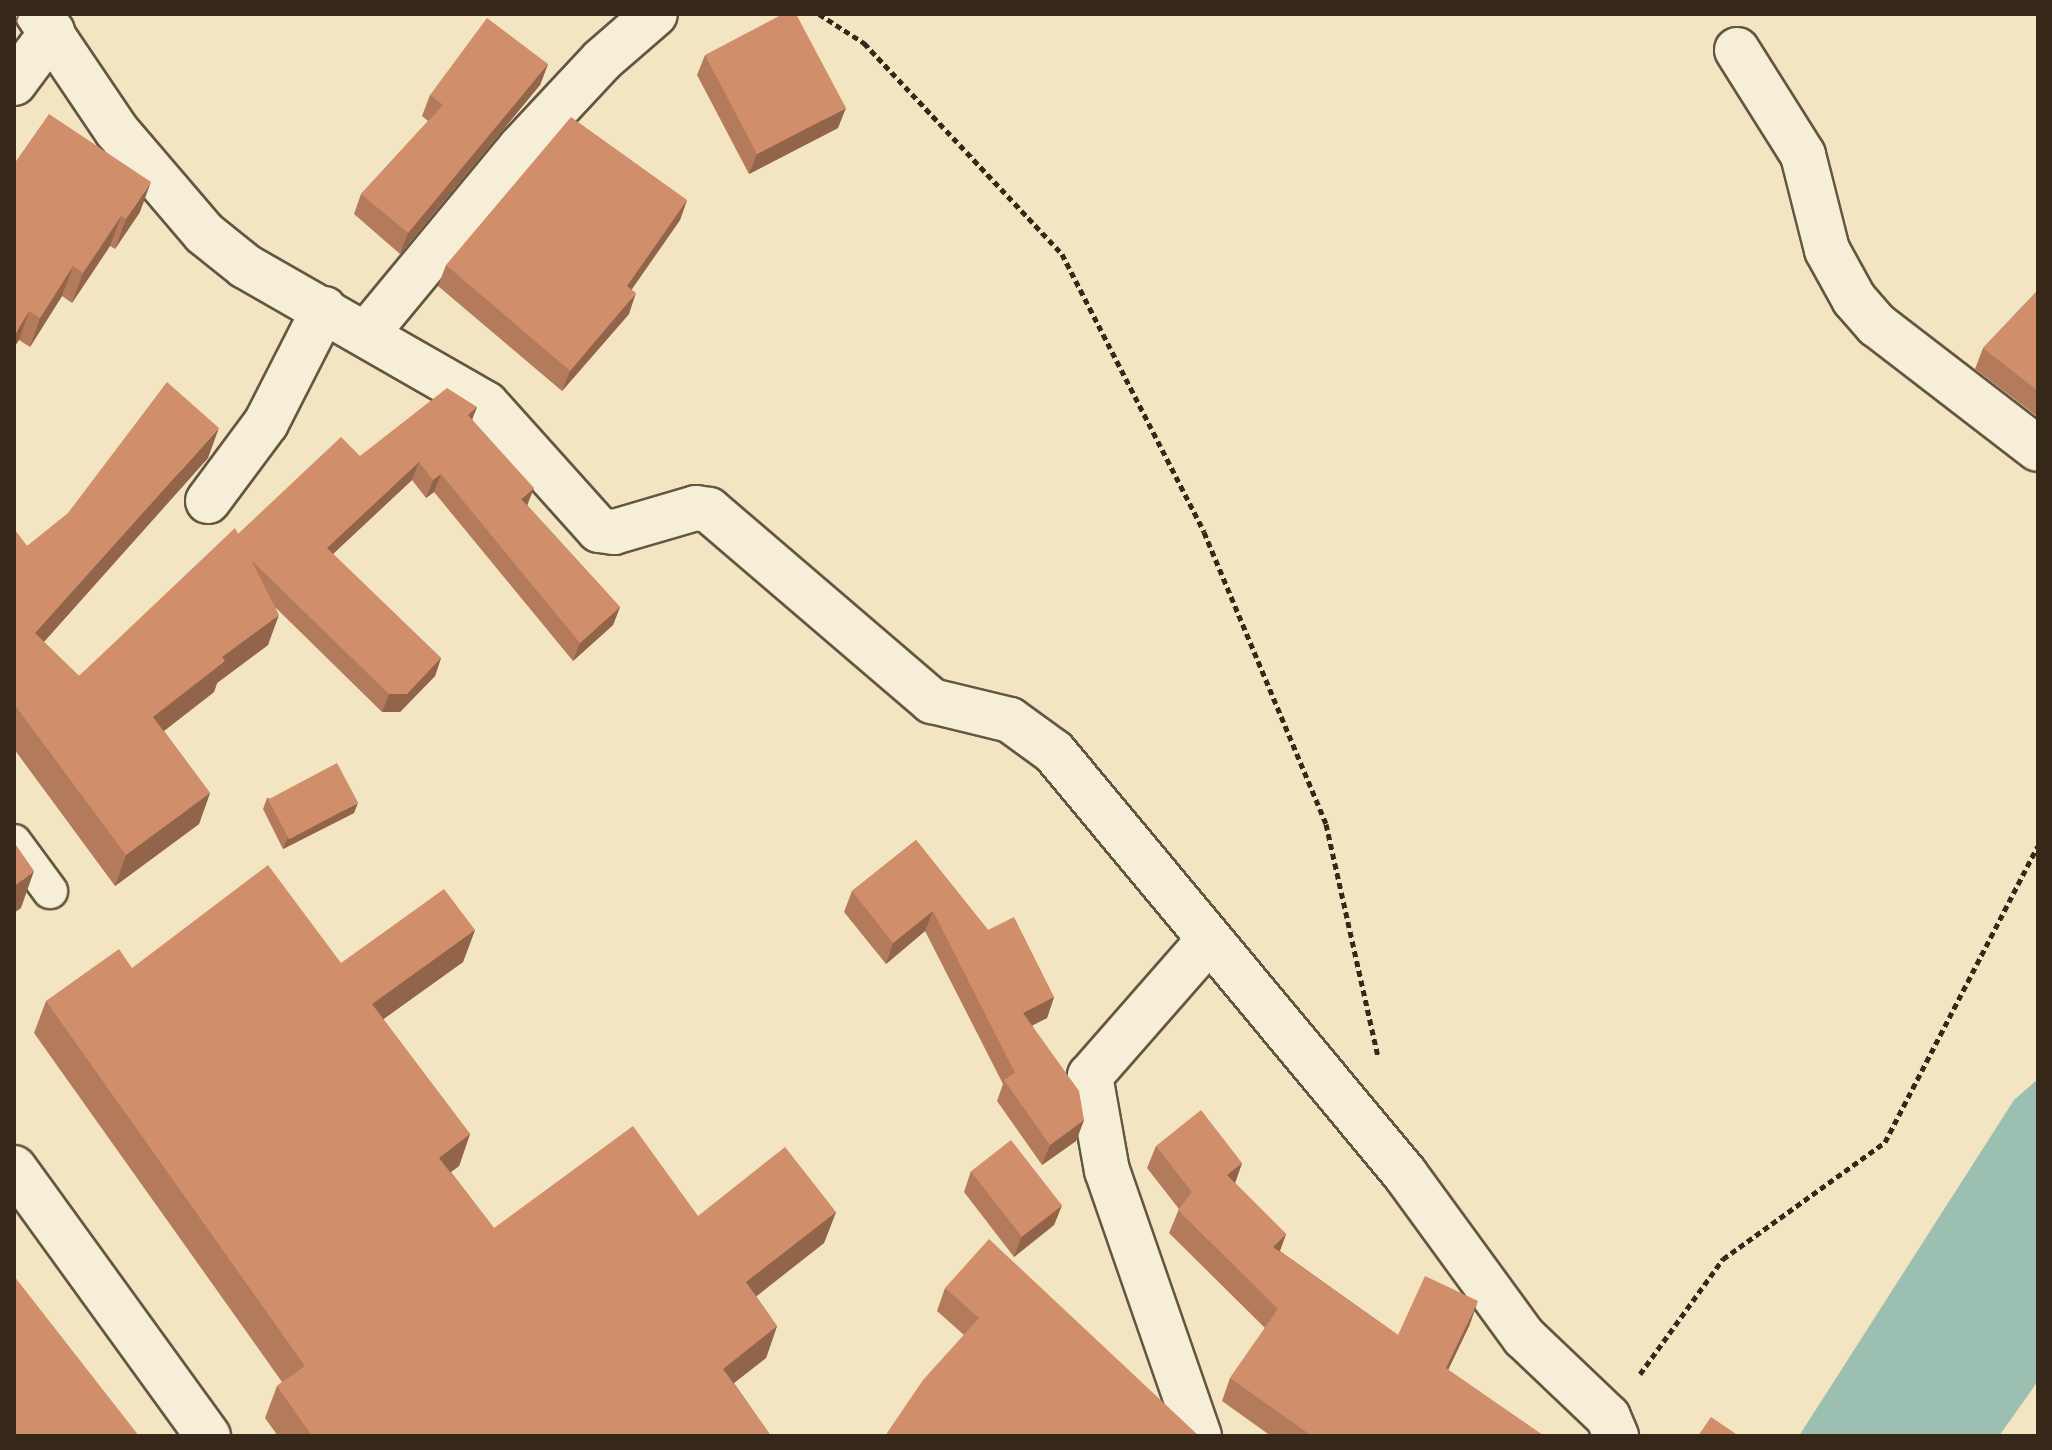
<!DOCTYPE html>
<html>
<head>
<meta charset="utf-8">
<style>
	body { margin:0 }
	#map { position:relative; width:2052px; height:1450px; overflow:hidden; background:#f3e5c1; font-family:"Libre Bodoni",serif }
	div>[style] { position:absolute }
	.water>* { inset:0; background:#9bbfb0 }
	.path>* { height:5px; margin-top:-2.5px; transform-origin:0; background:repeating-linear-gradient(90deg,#352818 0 6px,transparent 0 10px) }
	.roads { filter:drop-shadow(2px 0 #645742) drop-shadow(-2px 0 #645742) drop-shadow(0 2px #645742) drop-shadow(0 -2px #645742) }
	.lane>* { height:34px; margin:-17px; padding:0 17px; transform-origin:17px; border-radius:17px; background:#f7eed7 }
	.street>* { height:44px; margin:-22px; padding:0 22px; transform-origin:22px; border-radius:22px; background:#f7eed7 }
	.wall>* { inset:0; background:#b37b5b }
	.shaded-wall>* { inset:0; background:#92644a }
	.building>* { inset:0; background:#d08f6a; transform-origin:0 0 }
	span { translate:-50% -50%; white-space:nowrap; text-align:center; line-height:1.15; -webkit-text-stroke:8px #f7eed7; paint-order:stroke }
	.frame { position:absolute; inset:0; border:16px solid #352818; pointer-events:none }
</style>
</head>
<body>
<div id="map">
	<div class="water">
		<i style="clip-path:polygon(2038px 1079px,2038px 1381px,1999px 1436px,1799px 1436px,2014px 1100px)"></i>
	</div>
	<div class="path">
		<i style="left:819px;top:14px;width:54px;rotate:32.8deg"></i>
		<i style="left:864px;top:43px;width:289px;rotate:46.8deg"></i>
		<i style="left:1062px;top:254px;width:312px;rotate:62.9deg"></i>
		<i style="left:1204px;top:532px;width:316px;rotate:67.3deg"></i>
		<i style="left:1326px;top:824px;width:238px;rotate:77.4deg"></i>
		<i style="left:1640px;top:1374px;width:142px;rotate:-54.2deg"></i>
		<i style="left:1723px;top:1259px;width:200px;rotate:-35.8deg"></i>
		<i style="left:1885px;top:1142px;width:333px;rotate:-62.7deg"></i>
	</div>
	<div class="roads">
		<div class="lane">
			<i style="left:14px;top:842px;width:61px;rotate:53.7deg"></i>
		</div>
		<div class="street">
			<i style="left:38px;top:14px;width:141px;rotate:56deg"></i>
			<i style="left:117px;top:131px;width:134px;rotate:49.5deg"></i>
			<i style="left:204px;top:233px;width:53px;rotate:38.8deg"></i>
			<i style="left:245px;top:266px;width:278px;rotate:29.8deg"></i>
			<i style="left:486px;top:404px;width:169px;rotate:48.1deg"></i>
			<i style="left:599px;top:530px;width:15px;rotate:8deg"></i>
			<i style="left:614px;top:532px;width:85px;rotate:-16.3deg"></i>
			<i style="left:696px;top:508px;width:13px;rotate:9deg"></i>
			<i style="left:709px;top:510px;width:294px;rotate:40.6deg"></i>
			<i style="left:932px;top:701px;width:80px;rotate:13.7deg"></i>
			<i style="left:1010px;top:720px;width:54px;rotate:36deg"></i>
			<i style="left:1054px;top:752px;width:549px;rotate:50.25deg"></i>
			<i style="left:1405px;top:1174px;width:202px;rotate:53.9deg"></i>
			<i style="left:1524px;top:1337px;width:116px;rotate:43.6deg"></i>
			<i style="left:1608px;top:1417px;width:21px;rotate:67deg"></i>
			<i style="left:1737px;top:50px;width:124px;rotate:57.8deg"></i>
			<i style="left:1803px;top:155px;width:98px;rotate:75.8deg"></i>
			<i style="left:1827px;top:250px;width:56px;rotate:61.1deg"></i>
			<i style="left:1854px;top:299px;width:35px;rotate:49deg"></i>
			<i style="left:1877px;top:325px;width:203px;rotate:37.6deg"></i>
			<i style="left:14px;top:83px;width:64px;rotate:-53.3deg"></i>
			<i style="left:367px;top:333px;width:240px;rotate:-50.4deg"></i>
			<i style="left:520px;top:148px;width:120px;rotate:-47deg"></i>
			<i style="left:602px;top:60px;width:70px;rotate:-41deg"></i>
			<i style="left:208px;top:501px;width:97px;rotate:-53.4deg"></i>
			<i style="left:266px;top:423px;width:128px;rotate:-63deg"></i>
			<i style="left:14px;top:1168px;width:331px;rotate:54.1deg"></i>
			<i style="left:1199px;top:1436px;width:281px;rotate:-109.1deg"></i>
			<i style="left:1107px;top:1171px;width:97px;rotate:-100.1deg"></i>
			<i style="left:1090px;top:1076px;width:181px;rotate:-48.8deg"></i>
		</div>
	</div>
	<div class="wall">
		<i style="clip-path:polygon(705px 55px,838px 128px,749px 174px,697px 75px)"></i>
		<i style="clip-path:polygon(548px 64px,540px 85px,400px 254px,354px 214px,361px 194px,428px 121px,422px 116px,430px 95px)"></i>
		<i style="clip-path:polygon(14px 164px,140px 212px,115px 249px,110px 246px,72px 303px,62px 296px,30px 347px,19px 340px)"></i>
		<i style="clip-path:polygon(687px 200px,680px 220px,632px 289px,629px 314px,562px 391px,438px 286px,446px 265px)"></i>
		<i style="clip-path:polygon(2038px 290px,2038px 417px,1975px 369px,1983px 348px)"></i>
		<i style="clip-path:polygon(477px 407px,472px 419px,528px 506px,620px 607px,613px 625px,573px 661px,434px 492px,426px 498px,412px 480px,333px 554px,441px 658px,435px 676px,400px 712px,382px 712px,276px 608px,268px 645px,217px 683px,214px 692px,164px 731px,210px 793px,199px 824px,115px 886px,14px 749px,14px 529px,27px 546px,208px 458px,44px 642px,79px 676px,238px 534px,360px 456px)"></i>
		<i style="clip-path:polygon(267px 798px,354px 813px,283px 849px,263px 809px)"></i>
		<i style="clip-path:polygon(916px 840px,988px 930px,1054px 997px,1047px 1018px,1032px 1025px,1084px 1120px,1076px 1141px,1042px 1165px,997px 1101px,1003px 1084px,925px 931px,886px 964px,844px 912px,852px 891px)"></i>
		<i style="clip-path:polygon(475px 930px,463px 962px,383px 1019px,470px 1134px,459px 1166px,451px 1172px,494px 1228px,698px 1216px,836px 1212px,824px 1243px,756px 1296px,777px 1326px,766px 1358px,734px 1383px,771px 1436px,278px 1436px,265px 1418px,277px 1386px,282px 1382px,34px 1033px,46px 1001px,132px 968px,341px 963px)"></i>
		<i style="clip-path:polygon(1156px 1146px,1242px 1163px,1235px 1183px,1286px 1234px,1280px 1251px,1398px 1335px,1470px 1324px,1448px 1370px,1544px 1436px,1271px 1436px,1222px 1401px,1230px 1378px,1265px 1328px,1169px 1233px,1179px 1209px,1147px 1168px)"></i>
		<i style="clip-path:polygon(971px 1171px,1062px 1205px,1054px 1225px,1014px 1257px,964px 1192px)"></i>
		<i style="clip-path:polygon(945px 1288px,1199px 1436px,964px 1335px,937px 1311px)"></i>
	</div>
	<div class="shaded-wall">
		<i style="clip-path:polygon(19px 14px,20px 14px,14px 29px,14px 21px)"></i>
		<i style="clip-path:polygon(548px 64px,540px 85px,400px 254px,408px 233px)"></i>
		<i style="clip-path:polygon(846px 108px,838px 128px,749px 174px,757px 154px)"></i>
		<i style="clip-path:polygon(151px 182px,140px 212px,115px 249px,126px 219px)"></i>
		<i style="clip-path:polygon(687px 200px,680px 220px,620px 306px,627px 286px)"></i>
		<i style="clip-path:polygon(121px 216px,110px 246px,72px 303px,83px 273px)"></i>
		<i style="clip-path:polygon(73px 266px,62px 296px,30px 347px,40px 318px)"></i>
		<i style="clip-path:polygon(636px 293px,629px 314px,562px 391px,570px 371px)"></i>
		<i style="clip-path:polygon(29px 311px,19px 340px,14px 348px,14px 336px)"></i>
		<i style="clip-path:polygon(477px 407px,470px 425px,468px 415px)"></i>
		<i style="clip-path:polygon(219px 428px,208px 458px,24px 664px,35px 633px)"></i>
		<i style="clip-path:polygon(419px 462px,412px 480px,320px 566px,327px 548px)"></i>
		<i style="clip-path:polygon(441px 474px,434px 492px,426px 498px,433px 480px)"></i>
		<i style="clip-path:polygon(534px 488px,527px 506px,521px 499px)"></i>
		<i style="clip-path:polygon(620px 607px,613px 625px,573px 661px,580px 643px)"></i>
		<i style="clip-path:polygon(279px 615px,268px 645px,217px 683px,214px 692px,142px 748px,153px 717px,222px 657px)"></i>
		<i style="clip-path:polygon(441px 658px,435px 676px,400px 712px,382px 712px,389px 694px)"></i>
		<i style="clip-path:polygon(210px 793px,199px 824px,115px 886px,126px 855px)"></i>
		<i style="clip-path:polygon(358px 803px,354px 813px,283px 849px,287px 839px)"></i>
		<i style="clip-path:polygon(34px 871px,21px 908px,14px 913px,14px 886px)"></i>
		<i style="clip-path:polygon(933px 911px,925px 931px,886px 964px,893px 943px)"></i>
		<i style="clip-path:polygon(475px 930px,463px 962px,360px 1036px,372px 1004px)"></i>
		<i style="clip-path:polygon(1054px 997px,1047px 1018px,1016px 1034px,1023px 1013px)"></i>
		<i style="clip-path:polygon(1084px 1120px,1076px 1141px,1042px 1165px,1050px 1145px)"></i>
		<i style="clip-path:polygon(470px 1134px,459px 1166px,428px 1189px,439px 1158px)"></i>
		<i style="clip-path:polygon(1242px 1163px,1234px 1186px,1227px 1175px)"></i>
		<i style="clip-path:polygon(1062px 1205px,1054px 1225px,1014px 1257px,1022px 1236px)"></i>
		<i style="clip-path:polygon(836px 1212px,824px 1243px,734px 1314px,746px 1282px)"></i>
		<i style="clip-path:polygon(1286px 1234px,1278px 1256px,1273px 1247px)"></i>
		<i style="clip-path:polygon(1478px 1301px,1470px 1324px,1438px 1391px,1446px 1368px)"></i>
		<i style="clip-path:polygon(777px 1326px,766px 1358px,712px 1400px,723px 1369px)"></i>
	</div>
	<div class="building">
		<i style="clip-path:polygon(783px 14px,796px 14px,846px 108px,757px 154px,705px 55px)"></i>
		<i style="clip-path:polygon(487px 18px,548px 64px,408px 233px,361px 194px,443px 105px,430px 95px)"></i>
		<i style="clip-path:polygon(49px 114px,151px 182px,126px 219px,121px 216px,83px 273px,73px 266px,40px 318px,29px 311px,14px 336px,14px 164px)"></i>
		<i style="clip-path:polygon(571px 117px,687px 200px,627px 286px,636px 293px,570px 371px,446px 265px)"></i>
		<i style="clip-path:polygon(2038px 290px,2038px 391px,1983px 348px)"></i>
		<i style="clip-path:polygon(167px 382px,219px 428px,35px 633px,79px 676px,235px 528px,279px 615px,222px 657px,225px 661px,153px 717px,210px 793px,126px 855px,14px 704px,14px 529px,27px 546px,68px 513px)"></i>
		<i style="clip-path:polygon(447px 388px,477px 407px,468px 415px,534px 488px,521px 499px,620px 607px,580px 643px,441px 474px,433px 480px,419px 462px,327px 548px,441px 658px,407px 694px,389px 694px,251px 560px,238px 534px,341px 437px,360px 456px)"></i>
		<i style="left:337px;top:763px;width:45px;height:78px;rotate:62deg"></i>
		<i style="clip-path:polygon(916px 840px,988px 930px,1014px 917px,1054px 997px,1023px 1013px,1079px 1091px,1084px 1120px,1050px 1145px,1004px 1080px,1015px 1073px,933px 911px,893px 943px,852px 891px)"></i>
		<i style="clip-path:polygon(14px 842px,34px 871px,14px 886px)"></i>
		<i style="clip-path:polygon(268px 865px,341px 963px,444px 889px,475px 930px,372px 1004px,470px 1134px,439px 1158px,494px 1228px,633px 1126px,698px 1216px,785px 1147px,836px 1212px,746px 1282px,777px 1326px,723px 1369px,771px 1436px,312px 1436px,277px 1386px,305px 1366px,46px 1001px,119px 949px,132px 968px)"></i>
		<i style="clip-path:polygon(1201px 1110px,1242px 1163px,1227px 1175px,1286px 1234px,1273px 1247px,1398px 1335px,1425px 1276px,1478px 1301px,1446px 1368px,1544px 1436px,1312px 1436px,1230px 1378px,1278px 1309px,1178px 1210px,1192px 1192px,1156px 1146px)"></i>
		<i style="left:1011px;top:1140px;width:83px;height:51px;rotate:52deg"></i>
		<i style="clip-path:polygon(989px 1239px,1199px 1436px,885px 1436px,923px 1380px,979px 1318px,945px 1288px)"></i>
		<i style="clip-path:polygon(14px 1276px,139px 1436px,14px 1436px)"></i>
		<i style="clip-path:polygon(1711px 1417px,1739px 1436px,1698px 1436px)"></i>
	</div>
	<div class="frame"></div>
</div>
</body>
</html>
